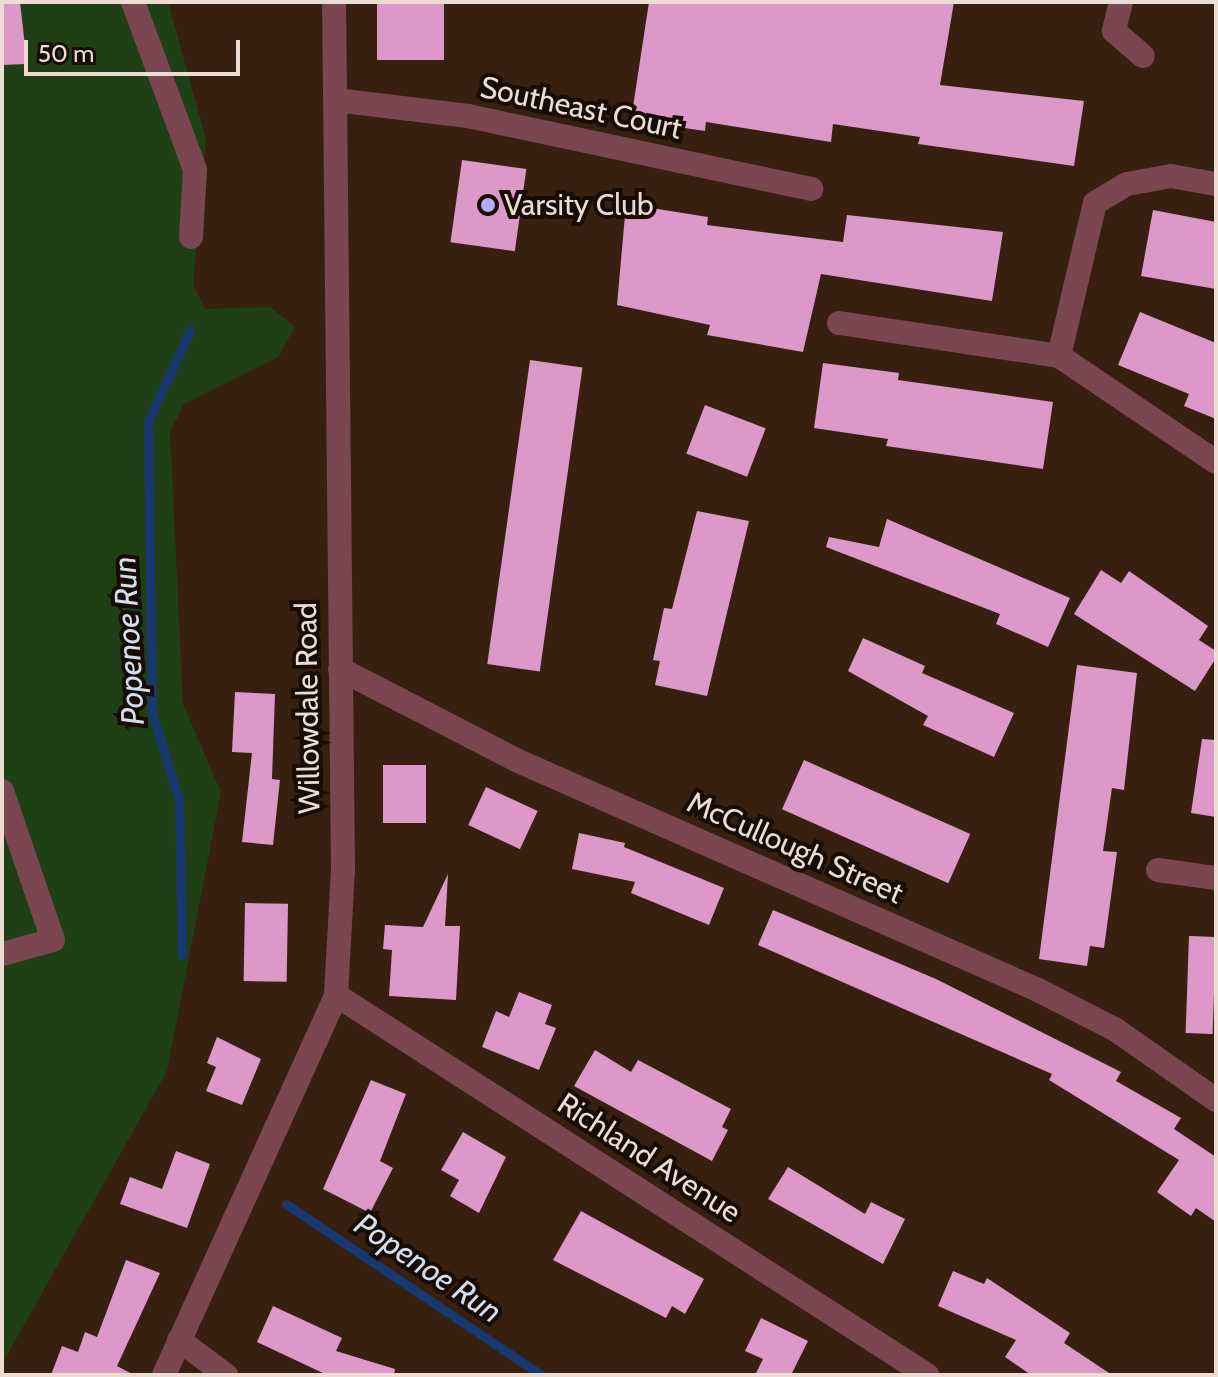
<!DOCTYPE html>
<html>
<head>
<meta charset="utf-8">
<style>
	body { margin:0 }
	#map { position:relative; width:1218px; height:1377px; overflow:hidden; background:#37200f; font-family:Cabin,sans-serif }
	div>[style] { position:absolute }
	.green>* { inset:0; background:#1f4017 }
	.stream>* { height:9px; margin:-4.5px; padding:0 4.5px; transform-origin:4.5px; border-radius:4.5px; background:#18396f }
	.building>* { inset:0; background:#dc98c8; transform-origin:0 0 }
	.minor>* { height:24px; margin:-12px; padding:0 12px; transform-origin:12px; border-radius:12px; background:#7a4650 }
	.dots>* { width:22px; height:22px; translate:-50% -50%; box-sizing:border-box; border:4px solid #170c06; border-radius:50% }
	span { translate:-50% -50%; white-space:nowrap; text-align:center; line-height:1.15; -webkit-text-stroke:8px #170c06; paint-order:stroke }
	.street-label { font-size:30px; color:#ecdcd2 }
	.poi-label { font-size:30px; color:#ecdcd2 }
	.left { translate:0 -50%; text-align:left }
	.water-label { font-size:32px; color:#d3deef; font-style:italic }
	.frame { position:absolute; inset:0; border:4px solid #ecdcd2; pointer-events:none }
	.scale { position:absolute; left:24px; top:40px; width:216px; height:36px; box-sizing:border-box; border:4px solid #ecdcd2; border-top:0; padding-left:10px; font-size:24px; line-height:28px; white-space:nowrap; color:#ecdcd2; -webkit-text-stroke:6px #170c06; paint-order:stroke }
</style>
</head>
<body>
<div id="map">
	<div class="green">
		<i style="clip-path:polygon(2px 2px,168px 2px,206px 139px,193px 285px,205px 309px,270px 307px,295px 327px,278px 357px,184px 404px,170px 432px,183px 704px,221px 792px,167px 1071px,2px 1364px)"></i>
	</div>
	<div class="stream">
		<i style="left:182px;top:955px;width:155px;rotate:-91.1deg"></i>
		<i style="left:179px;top:800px;width:91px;rotate:-107.2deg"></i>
		<i style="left:152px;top:713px;width:292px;rotate:-90.8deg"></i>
		<i style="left:148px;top:421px;width:100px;rotate:-65.2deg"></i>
		<i style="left:286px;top:1204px;width:307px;rotate:33.8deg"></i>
	</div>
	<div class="building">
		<i style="clip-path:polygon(2px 2px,20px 2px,27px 64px,2px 65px)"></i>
		<i style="left:377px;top:2px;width:67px;height:58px"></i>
		<i style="clip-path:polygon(649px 2px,954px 2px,940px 85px,1084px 101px,1074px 166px,918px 144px,920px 137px,833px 124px,831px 142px,706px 122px,705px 131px,631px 120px)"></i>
		<i style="left:462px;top:160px;width:65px;height:83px;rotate:8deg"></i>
		<i style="clip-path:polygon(626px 204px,708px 217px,707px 225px,843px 242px,847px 215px,1003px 232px,992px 301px,821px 274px,803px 352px,707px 335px,710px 325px,617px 305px)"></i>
		<i style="clip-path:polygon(1153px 210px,1216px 222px,1216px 289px,1141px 276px)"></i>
		<i style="clip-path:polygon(1140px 312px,1216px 343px,1216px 419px,1184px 406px,1189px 394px,1118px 365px)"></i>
		<i style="left:530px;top:360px;width:53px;height:307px;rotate:8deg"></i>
		<i style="clip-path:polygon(823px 363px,899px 373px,898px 380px,1053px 402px,1043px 469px,886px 446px,888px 439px,814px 428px)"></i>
		<i style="left:705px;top:405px;width:65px;height:52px;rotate:21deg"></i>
		<i style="clip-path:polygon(697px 511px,749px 521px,707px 696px,655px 685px,660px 661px,653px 660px,664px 608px,672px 609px)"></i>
		<i style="clip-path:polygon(887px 519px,1070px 598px,1048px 647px,996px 624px,1000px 614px,826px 547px,829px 537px,879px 547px)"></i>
		<i style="clip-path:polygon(1101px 570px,1121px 583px,1129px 571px,1208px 626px,1199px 640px,1216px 651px,1216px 658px,1195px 691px,1074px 614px)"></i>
		<i style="clip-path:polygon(863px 638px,925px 666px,922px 673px,1014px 713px,994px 757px,923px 725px,928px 716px,848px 671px)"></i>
		<i style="clip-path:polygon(1077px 665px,1137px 673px,1124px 790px,1112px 788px,1103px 851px,1117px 852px,1104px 948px,1090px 946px,1087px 966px,1039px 959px)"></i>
		<i style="clip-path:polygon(235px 692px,275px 694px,272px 779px,280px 780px,273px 845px,242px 842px,252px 753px,232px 752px)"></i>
		<i style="clip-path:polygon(1202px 739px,1216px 740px,1216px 817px,1191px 813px)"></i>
		<i style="left:804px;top:760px;width:182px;height:54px;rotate:24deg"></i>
		<i style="left:383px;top:765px;width:43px;height:58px"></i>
		<i style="left:486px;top:787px;width:57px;height:42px;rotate:25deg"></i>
		<i style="clip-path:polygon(579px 833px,625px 843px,624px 847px,724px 888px,709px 925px,631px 893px,635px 882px,572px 869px)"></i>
		<i style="clip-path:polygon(448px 874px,445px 926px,460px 926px,456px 1000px,389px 996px,392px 950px,383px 949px,385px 925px,423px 927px)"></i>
		<i style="left:245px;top:903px;width:43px;height:78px;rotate:1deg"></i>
		<i style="clip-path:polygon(773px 910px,936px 979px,1121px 1072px,1116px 1081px,1181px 1118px,1174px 1129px,1216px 1157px,1216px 1222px,1196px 1208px,1191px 1216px,1157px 1192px,1179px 1160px,1049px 1080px,1052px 1074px,758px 945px)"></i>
		<i style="left:1189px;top:936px;width:27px;height:97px;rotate:2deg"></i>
		<i style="clip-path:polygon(519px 992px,552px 1005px,545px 1024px,556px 1028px,539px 1070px,482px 1047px,496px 1011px,509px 1017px)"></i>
		<i style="clip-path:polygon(217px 1037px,261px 1059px,242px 1105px,206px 1091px,216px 1067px,207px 1063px)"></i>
		<i style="clip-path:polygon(595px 1050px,631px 1072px,638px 1060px,731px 1109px,722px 1127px,728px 1130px,712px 1161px,574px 1086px)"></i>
		<i style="clip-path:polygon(371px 1080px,406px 1094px,380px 1161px,393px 1168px,370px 1213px,323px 1189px)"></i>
		<i style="clip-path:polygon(463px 1132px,506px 1157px,479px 1213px,450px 1196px,459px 1180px,441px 1170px)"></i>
		<i style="clip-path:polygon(176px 1151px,210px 1164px,187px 1228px,120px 1204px,130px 1177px,162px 1189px)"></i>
		<i style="clip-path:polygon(788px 1167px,865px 1214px,871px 1202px,905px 1219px,883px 1264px,768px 1199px)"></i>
		<i style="clip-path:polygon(581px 1211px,704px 1279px,685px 1314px,672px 1306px,666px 1318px,553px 1260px)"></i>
		<i style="clip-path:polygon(126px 1260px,160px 1273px,117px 1366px,134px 1375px,51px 1375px,62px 1346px,78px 1352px,85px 1332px,97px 1337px)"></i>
		<i style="clip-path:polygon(953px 1271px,984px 1284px,987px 1278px,1070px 1333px,1064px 1343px,1112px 1375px,1031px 1375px,1005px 1357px,1016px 1340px,938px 1306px)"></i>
		<i style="clip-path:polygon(273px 1306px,342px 1338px,336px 1351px,395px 1369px,394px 1375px,327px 1375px,257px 1342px)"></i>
		<i style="clip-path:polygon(761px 1318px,808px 1341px,791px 1375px,755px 1375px,763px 1359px,745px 1351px)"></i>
	</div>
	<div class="minor">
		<i style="left:133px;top:2px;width:179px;rotate:69.7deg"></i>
		<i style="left:195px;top:170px;width:67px;rotate:93.4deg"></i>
		<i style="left:1121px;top:2px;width:30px;rotate:104deg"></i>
		<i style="left:1114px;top:31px;width:38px;rotate:41deg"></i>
		<i style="left:336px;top:100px;width:133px;rotate:6.9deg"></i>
		<i style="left:468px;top:116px;width:351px;rotate:12deg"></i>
		<i style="left:839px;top:323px;width:222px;rotate:8.5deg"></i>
		<i style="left:1059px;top:356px;width:189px;rotate:34deg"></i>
		<i style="left:1059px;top:356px;width:157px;rotate:-76.8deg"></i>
		<i style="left:1095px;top:203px;width:37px;rotate:-31deg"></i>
		<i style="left:1127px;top:184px;width:45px;rotate:-10.3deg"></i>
		<i style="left:1171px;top:176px;width:46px;rotate:10.1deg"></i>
		<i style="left:340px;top:669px;width:198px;rotate:27.3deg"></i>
		<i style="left:516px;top:760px;width:570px;rotate:23.78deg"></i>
		<i style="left:1038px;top:990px;width:88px;rotate:27.1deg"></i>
		<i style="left:1116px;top:1030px;width:122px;rotate:35deg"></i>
		<i style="left:2px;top:791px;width:157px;rotate:71.1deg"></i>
		<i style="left:53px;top:940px;width:53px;rotate:164.6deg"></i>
		<i style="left:1158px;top:870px;width:59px;rotate:7.9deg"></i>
		<i style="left:336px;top:995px;width:703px;rotate:32.74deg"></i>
		<i style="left:179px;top:1340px;width:59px;rotate:36.7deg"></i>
		<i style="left:164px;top:1375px;width:417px;rotate:-65.6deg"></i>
		<i style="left:336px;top:995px;width:125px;rotate:-86.8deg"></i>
		<i style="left:343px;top:870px;width:868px;rotate:-90.59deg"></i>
	</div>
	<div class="dots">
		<i style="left:488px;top:205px;background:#b6acf8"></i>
	</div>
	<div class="street-label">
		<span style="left:581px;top:108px;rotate:12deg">Southeast Court</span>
		<span style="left:308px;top:708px;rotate:-91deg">Willowdale Road</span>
		<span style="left:795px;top:848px;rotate:24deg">McCullough Street</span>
		<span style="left:649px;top:1158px;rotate:33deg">Richland Avenue</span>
	</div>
	<div class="poi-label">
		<span class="left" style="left:504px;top:205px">Varsity Club</span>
	</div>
	<div class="water-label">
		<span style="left:129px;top:641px;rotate:-93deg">Popenoe Run</span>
		<span style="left:428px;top:1268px;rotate:34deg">Popenoe Run</span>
	</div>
	<div class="frame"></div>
	<div class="scale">50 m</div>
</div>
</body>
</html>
